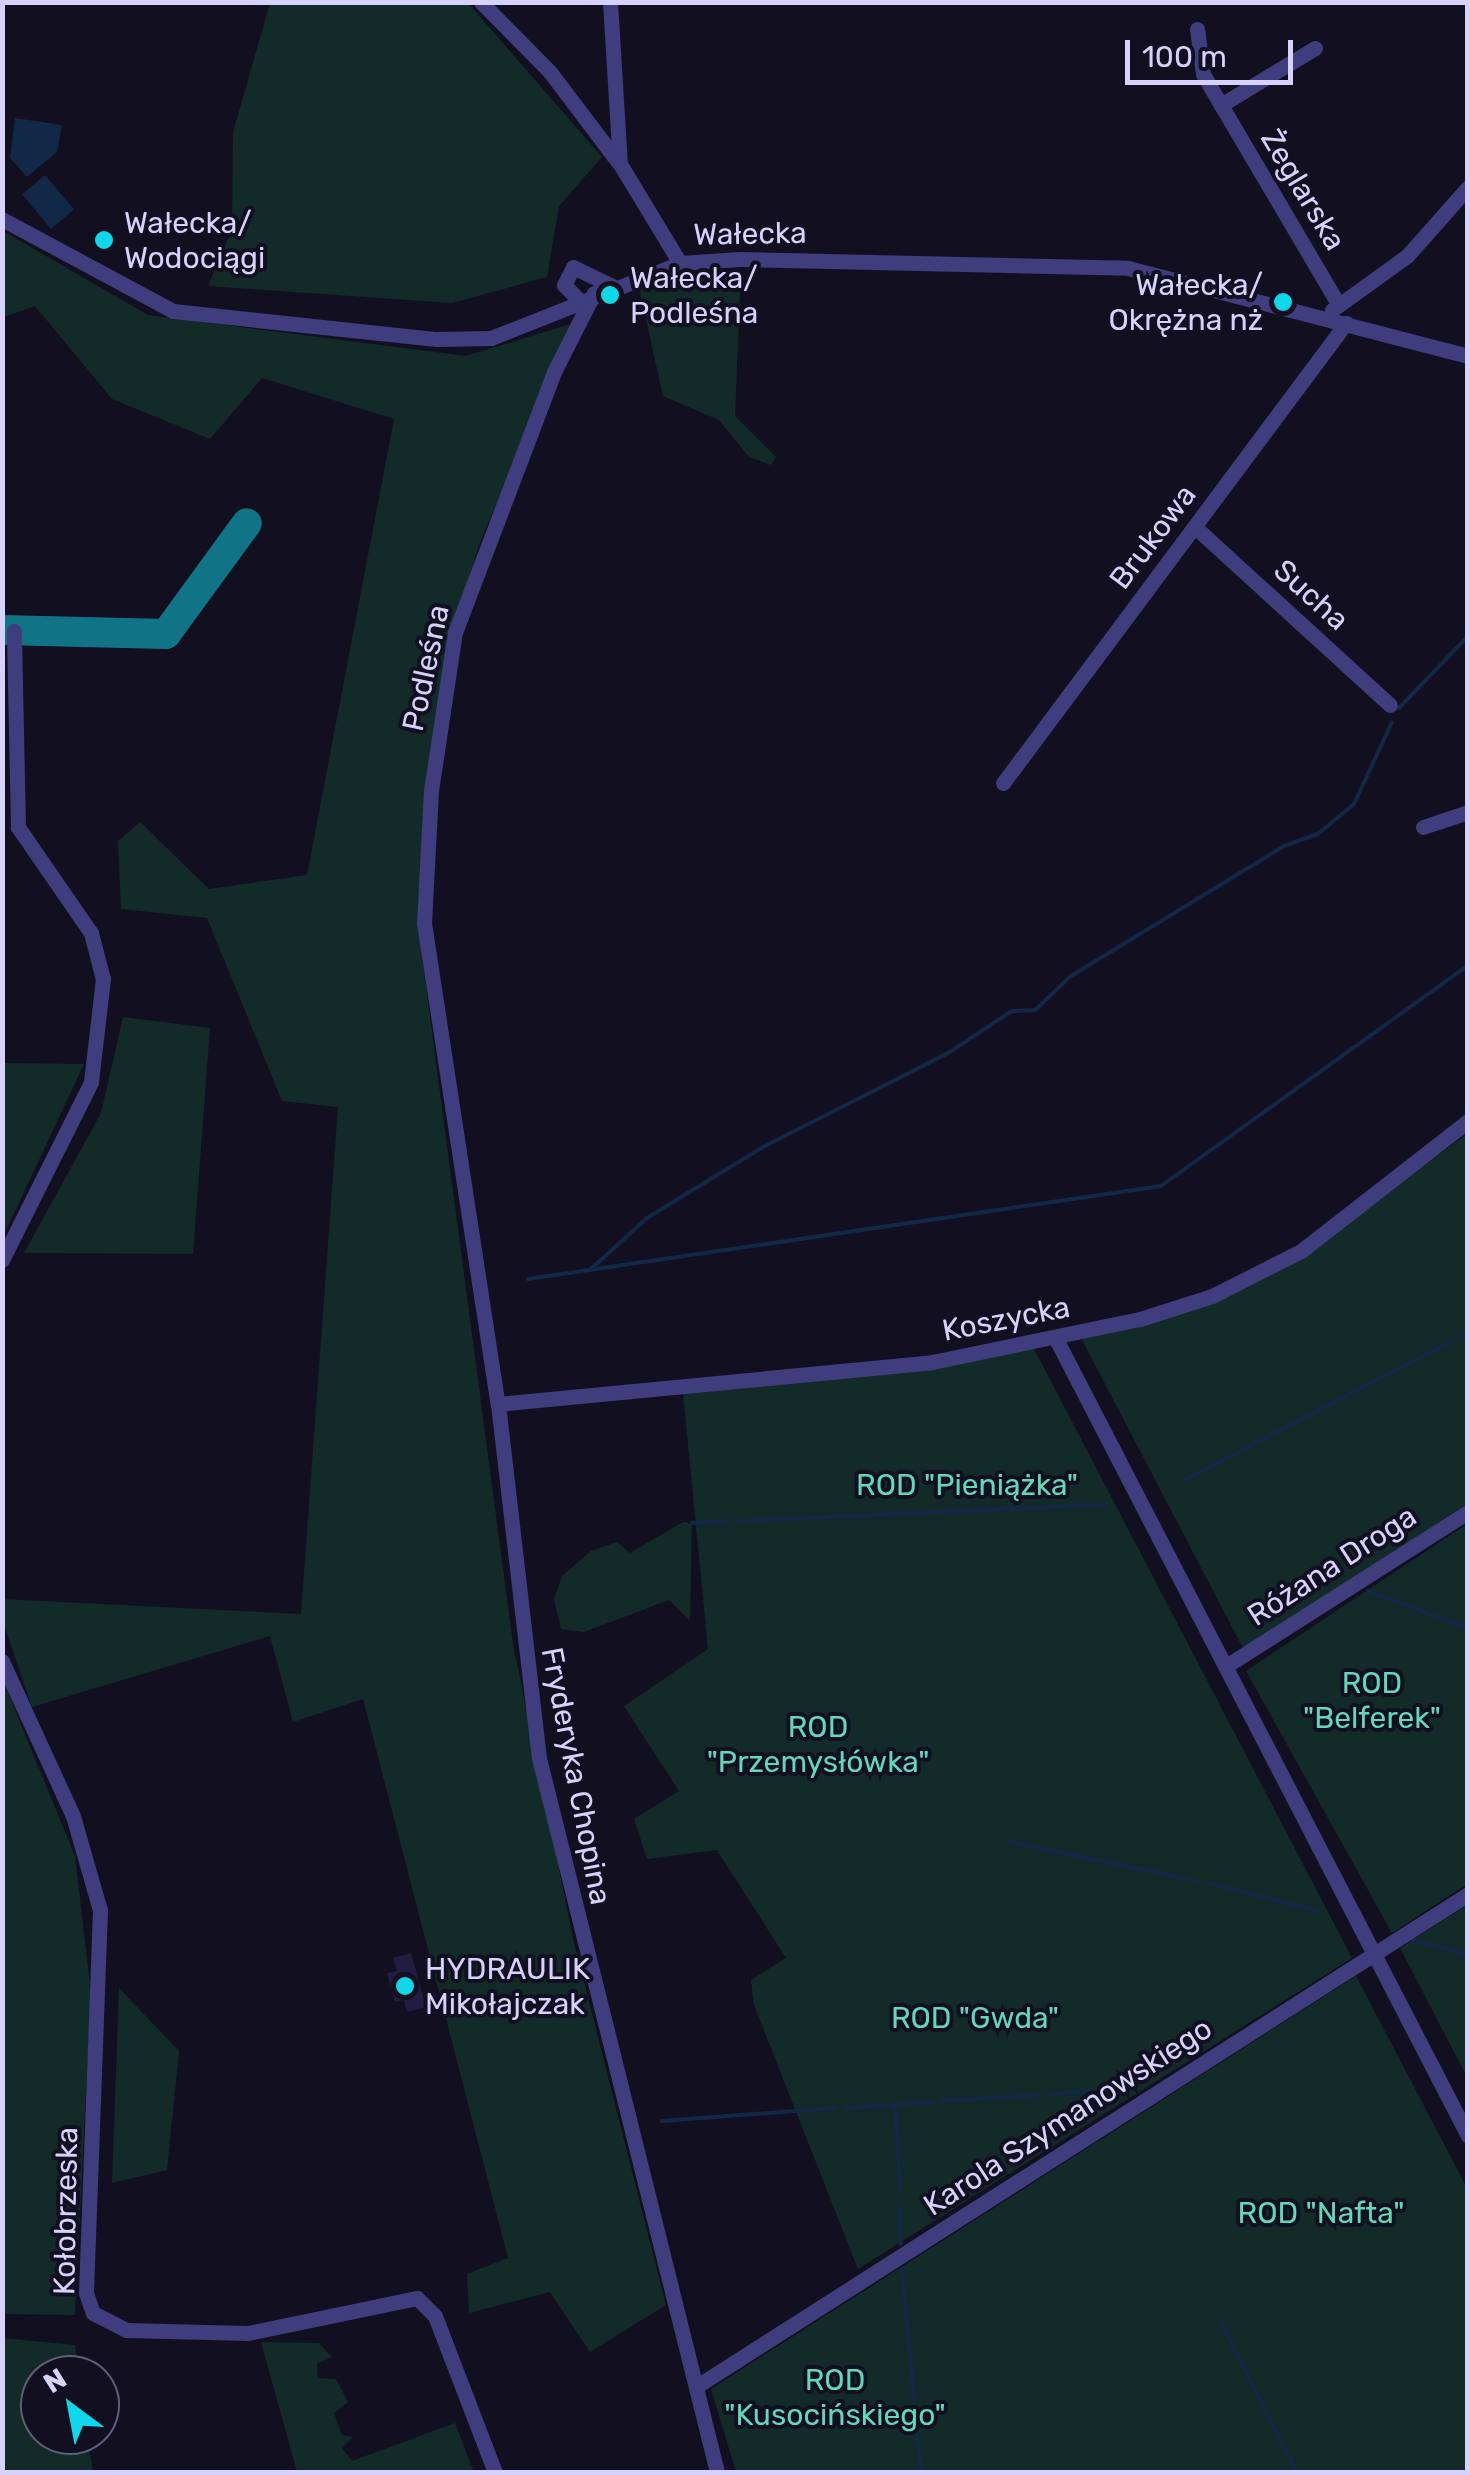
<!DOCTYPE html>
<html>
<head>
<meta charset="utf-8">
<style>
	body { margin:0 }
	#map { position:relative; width:1470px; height:2475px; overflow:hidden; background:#120f21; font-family:Rubik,sans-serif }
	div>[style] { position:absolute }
	.green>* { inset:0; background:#122b29 }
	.water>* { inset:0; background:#122847; transform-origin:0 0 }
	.stream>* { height:4px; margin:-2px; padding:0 2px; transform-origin:2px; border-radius:2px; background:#122847 }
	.taxiway>* { height:30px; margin:-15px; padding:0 15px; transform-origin:15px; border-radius:15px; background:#117486 }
	.building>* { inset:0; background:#231c41 }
	.minor>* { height:15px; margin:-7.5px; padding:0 7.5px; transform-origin:7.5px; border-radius:7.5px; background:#3f3d7d }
	.dots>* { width:28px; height:28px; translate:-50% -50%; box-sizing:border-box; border:5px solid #120f21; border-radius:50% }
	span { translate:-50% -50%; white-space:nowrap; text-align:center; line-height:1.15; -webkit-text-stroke:8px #120f21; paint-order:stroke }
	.street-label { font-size:30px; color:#d6d2fc }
	.poi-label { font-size:30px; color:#d6d2fc }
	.left { translate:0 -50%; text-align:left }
	.right { translate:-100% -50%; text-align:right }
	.park-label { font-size:30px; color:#63d7b8 }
	.frame { position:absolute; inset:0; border:5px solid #d6d2fc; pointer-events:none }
	.north { position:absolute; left:20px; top:2355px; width:100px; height:100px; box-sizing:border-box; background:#120f21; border:2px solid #605d79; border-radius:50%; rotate:328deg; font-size:28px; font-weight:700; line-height:40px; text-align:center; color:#d6d2fc }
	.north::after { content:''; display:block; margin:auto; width:35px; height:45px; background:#10d8ea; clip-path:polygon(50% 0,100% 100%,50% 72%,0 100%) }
	.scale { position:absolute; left:1125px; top:40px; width:168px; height:45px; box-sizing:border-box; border:5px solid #d6d2fc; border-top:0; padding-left:12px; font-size:30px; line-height:35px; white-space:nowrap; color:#d6d2fc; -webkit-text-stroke:8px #120f21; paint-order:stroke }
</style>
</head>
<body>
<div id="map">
	<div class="green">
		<i style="clip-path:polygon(270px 3px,468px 3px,602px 157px,559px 206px,547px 277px,452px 303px,208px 286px,232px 229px,233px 132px)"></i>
		<i style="clip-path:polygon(3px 231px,148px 315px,466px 356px,574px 323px,480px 542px,447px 648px,417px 919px,513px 1644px,574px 1943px,666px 2305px,590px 2352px,550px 2292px,469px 2313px,467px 2274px,508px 2258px,363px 1699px,293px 1722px,270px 1636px,32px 1707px,3px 1622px,2px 1599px,301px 1614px,338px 1107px,282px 1101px,207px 918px,121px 909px,118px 841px,140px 822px,209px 889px,307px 875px,394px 419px,262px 378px,210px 439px,112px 399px,35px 306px,3px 317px)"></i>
		<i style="clip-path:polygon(741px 270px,735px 416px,776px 457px,771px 465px,749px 457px,719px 420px,663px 396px,639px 288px)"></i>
		<i style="clip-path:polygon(123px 1017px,210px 1028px,193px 1254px,24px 1253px,101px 1113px)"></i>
		<i style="clip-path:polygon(3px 1063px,84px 1064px,3px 1237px)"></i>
		<i style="clip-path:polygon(1467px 1134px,1467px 1504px,1243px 1648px,1081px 1338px,1156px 1322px,1292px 1263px)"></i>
		<i style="clip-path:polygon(1033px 1347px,1352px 1958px,858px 2269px,754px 2005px,751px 1980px,786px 1958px,717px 1850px,647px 1859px,634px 1819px,679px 1791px,624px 1706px,708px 1649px,683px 1393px)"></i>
		<i style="clip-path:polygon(683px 1522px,692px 1523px,690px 1621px,669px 1600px,584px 1632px,561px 1629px,554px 1599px,562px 1576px,591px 1551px,617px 1542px,630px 1553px)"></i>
		<i style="clip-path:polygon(1467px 1524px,1467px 1884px,1392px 1933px,1246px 1671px)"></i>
		<i style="clip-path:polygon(2px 1678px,75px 1856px,91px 1993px,75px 2315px,3px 2314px)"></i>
		<i style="clip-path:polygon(1467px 1905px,1467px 2077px,1400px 1948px)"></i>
		<i style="clip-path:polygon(1356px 1976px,1467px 2188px,1467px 2472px,736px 2472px,711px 2389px)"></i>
		<i style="clip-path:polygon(119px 1988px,179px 2051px,167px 2170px,112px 2183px)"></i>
		<i style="clip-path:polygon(3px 2338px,75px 2345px,79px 2375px,40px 2375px,40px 2435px,87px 2435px,93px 2472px,3px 2472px)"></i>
		<i style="clip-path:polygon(261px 2342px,319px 2343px,332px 2357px,317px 2364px,318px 2378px,336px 2379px,348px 2402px,334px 2413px,342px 2435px,353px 2437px,342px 2448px,352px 2461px,455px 2423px,474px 2472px,297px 2472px)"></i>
	</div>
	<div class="water">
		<i style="clip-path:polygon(15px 118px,62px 125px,57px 152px,27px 177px,10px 158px)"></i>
		<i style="left:45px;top:175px;width:45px;height:30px;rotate:50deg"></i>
	</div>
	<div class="stream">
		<i style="left:1399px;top:708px;width:100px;rotate:-46.2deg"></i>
		<i style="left:590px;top:1270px;width:77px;rotate:-42.4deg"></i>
		<i style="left:647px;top:1218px;width:136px;rotate:-31.5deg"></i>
		<i style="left:763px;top:1147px;width:208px;rotate:-26.9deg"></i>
		<i style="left:948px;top:1053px;width:77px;rotate:-33.3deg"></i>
		<i style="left:1012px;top:1011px;width:23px;rotate:-2deg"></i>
		<i style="left:1035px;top:1010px;width:50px;rotate:-43.4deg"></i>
		<i style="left:1071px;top:976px;width:250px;rotate:-31.4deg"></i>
		<i style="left:1284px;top:846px;width:37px;rotate:-20deg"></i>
		<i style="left:1319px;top:833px;width:45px;rotate:-39.6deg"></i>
		<i style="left:1354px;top:804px;width:90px;rotate:-65.1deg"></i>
		<i style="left:528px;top:1279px;width:640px;rotate:-8.36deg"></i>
		<i style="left:1161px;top:1186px;width:378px;rotate:-35.7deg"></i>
		<i style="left:1463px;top:1336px;width:6px;rotate:-31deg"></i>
		<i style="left:1184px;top:1480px;width:304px;rotate:-27.4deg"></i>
		<i style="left:739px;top:1521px;width:369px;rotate:-2.6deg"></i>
		<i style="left:692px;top:1523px;width:36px;rotate:-3deg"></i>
		<i style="left:1368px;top:1591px;width:107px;rotate:20.3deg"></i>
		<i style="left:1010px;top:1842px;width:191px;rotate:11.8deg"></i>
		<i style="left:1208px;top:1883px;width:114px;rotate:14.3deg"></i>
		<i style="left:1413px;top:1940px;width:57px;rotate:15.3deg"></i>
		<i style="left:1050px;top:2094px;width:47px;rotate:-3.7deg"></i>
		<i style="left:942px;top:2101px;width:98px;rotate:-3.5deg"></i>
		<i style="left:895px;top:2105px;width:85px;rotate:86.6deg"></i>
		<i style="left:845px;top:2108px;width:87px;rotate:-3.9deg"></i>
		<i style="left:662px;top:2121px;width:174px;rotate:-4.3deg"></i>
		<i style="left:899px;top:2207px;width:37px;rotate:87deg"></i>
		<i style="left:902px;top:2270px;width:203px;rotate:84.6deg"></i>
		<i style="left:1221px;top:2323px;width:167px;rotate:63deg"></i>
	</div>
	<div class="taxiway">
		<i style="left:2px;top:630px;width:164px;rotate:1.4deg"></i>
		<i style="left:166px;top:634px;width:137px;rotate:-53.9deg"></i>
	</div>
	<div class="building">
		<i style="clip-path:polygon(411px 1953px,426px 2007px,407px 2012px,404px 2000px,395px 2002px,387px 1973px,397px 1971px,393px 1958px)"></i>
	</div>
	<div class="minor">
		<i style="left:481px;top:2px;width:98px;rotate:45.4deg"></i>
		<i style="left:550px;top:72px;width:113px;rotate:52.9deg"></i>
		<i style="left:610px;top:2px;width:162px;rotate:86.5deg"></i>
		<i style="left:620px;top:164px;width:116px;rotate:58.8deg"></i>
		<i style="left:1197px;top:29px;width:45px;rotate:82.4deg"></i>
		<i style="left:1203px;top:74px;width:36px;rotate:60deg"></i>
		<i style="left:1315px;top:48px;width:110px;rotate:148.8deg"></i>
		<i style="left:1221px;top:105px;width:231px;rotate:59.5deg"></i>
		<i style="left:2px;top:219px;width:194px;rotate:28.3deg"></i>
		<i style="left:173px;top:311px;width:265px;rotate:6.1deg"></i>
		<i style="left:437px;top:339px;width:54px;rotate:-1.1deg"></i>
		<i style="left:491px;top:338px;width:203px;rotate:-21.6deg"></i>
		<i style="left:680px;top:263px;width:60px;rotate:-3.8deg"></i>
		<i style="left:740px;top:259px;width:388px;rotate:1.3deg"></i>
		<i style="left:1128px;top:268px;width:351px;rotate:14.5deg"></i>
		<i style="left:594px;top:293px;width:89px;rotate:116.9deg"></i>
		<i style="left:554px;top:372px;width:278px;rotate:110.8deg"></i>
		<i style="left:455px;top:632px;width:160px;rotate:98.6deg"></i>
		<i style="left:431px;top:790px;width:133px;rotate:93deg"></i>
		<i style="left:424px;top:923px;width:487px;rotate:81.3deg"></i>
		<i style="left:498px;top:1404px;width:356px;rotate:83.4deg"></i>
		<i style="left:539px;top:1758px;width:736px;rotate:76deg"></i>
		<i style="left:579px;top:300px;width:21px;rotate:-135deg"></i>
		<i style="left:564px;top:285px;width:20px;rotate:-63deg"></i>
		<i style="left:573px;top:267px;width:43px;rotate:26deg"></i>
		<i style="left:1332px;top:310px;width:92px;rotate:-35.8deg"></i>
		<i style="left:1407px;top:256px;width:92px;rotate:-48.5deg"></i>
		<i style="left:1195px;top:527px;width:264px;rotate:42.4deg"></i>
		<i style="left:1003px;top:783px;width:574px;rotate:-53.29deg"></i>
		<i style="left:1423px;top:827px;width:47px;rotate:-18.4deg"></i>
		<i style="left:2px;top:1260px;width:199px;rotate:-63.4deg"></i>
		<i style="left:91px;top:1082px;width:104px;rotate:-83.4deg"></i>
		<i style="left:103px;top:979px;width:48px;rotate:-104.6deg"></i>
		<i style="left:91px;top:933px;width:129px;rotate:-124.6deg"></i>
		<i style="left:18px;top:827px;width:196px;rotate:-91.2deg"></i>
		<i style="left:1056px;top:1339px;width:897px;rotate:62.66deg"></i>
		<i style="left:498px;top:1404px;width:436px;rotate:-5.5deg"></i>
		<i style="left:932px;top:1362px;width:212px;rotate:-11.7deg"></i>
		<i style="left:1140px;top:1319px;width:76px;rotate:-17.7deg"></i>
		<i style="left:1212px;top:1296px;width:100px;rotate:-26.8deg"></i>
		<i style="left:1301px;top:1251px;width:212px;rotate:-37.9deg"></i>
		<i style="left:2px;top:1661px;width:170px;rotate:65.4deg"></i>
		<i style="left:73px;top:1816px;width:98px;rotate:74deg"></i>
		<i style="left:100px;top:1910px;width:383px;rotate:92.1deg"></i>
		<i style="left:86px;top:2293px;width:21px;rotate:71deg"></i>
		<i style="left:93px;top:2313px;width:37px;rotate:27deg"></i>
		<i style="left:126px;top:2330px;width:122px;rotate:1.4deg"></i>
		<i style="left:248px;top:2333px;width:173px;rotate:-11.7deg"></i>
		<i style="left:417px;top:2298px;width:25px;rotate:45deg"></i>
		<i style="left:435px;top:2316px;width:167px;rotate:69deg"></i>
		<i style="left:1226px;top:1666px;width:287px;rotate:-32.5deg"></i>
		<i style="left:697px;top:2386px;width:915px;rotate:-32.54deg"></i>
	</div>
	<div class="dots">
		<i style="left:104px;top:240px;background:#10d8ea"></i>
		<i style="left:610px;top:295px;background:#10d8ea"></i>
		<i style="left:1283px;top:302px;background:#10d8ea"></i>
		<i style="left:405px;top:1986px;background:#10d8ea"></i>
	</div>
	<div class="street-label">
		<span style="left:1303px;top:190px;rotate:59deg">Żeglarska</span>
		<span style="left:750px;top:234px;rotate:-1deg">Wałecka</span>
		<span style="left:1153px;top:537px;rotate:-53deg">Brukowa</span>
		<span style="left:1311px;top:595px;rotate:42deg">Sucha</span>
		<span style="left:426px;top:668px;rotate:-78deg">Podleśna</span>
		<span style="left:1006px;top:1319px;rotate:-11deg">Koszycka</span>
		<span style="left:1332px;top:1566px;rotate:-33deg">Różana Droga</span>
		<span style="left:576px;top:1776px;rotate:79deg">Fryderyka Chopina</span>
		<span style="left:1068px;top:2117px;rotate:-33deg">Karola Szymanowskiego</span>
		<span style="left:66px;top:2211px;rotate:-89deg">Kołobrzeska</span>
	</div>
	<div class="poi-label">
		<span class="left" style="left:124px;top:240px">Wałecka/<br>Wodociągi</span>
		<span class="left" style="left:630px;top:295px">Wałecka/<br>Podleśna</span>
		<span class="right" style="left:1263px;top:302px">Wałecka/<br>Okrężna nż</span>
		<span class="left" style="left:425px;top:1986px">HYDRAULIK<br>Mikołajczak</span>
	</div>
	<div class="park-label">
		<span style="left:967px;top:1485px">ROD "Pieniążka"</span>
		<span style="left:1372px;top:1700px">ROD<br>"Belferek"</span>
		<span style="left:818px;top:1744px">ROD<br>"Przemysłówka"</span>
		<span style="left:975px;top:2018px">ROD "Gwda"</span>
		<span style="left:1321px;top:2213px">ROD "Nafta"</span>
		<span style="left:835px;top:2397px">ROD<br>"Kusocińskiego"</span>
	</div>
	<div class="frame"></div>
	<div class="north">N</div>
	<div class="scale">100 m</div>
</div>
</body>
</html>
